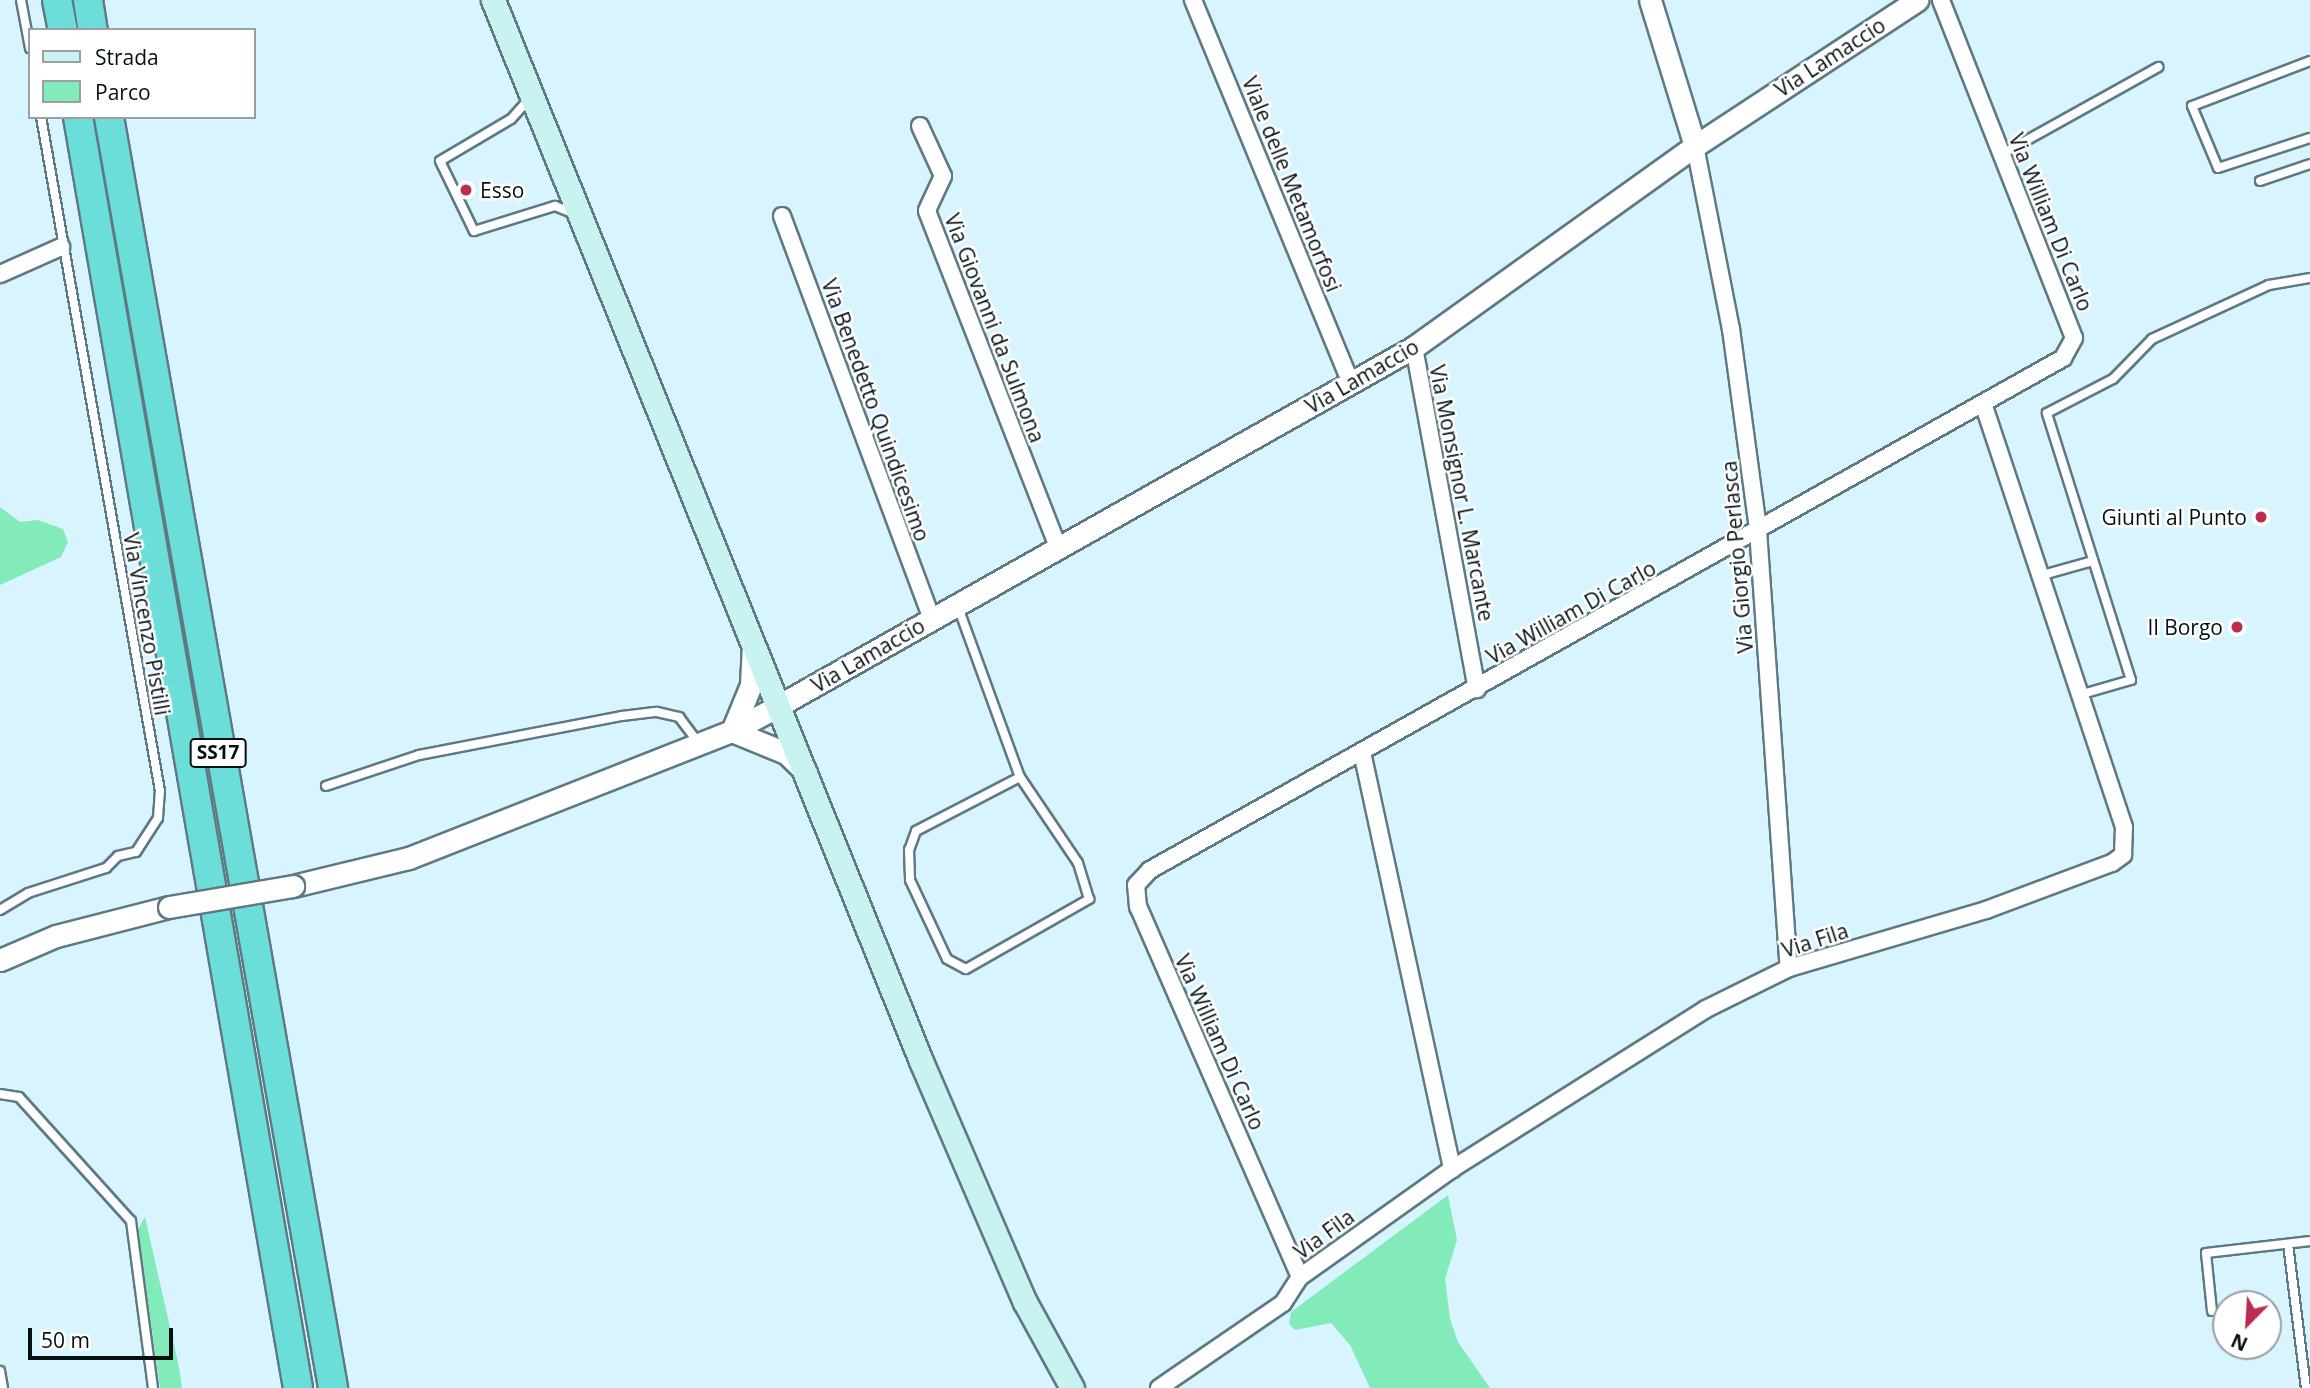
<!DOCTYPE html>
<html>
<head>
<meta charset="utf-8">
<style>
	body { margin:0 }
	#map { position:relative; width:2310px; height:1388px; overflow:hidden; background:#d7f4ff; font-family:"Open Sans",sans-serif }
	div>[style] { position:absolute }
	.green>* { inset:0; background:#82ebb9 }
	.roads { filter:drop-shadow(2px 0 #5f7982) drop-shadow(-2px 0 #5f7982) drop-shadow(0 2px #5f7982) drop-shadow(0 -2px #5f7982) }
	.service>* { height:8px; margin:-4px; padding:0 4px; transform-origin:4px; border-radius:4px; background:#fff }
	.minor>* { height:16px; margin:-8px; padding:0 8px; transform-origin:8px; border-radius:8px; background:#fff }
	.tertiary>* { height:21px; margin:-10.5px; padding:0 10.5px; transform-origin:10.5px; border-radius:10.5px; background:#fff }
	.secondary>* { height:23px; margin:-11.5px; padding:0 11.5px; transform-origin:11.5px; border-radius:11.5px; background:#c8f3f1 }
	.trunk>* { height:28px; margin:-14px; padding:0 14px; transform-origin:14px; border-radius:14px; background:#6cdeda }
	.bridges { filter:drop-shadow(2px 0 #5f7982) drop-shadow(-2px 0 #5f7982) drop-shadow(0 2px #5f7982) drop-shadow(0 -2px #5f7982) }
	.tertiary-bridge>* { height:21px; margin:-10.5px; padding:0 10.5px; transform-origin:10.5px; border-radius:10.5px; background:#fff }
	.dots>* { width:19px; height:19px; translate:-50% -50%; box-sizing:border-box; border:4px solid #fff; border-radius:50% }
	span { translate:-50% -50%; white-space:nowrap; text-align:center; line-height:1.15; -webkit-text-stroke:5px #fff; paint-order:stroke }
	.shield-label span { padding:2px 5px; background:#fff; border:2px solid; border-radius:5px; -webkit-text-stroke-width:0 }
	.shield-label { font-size:19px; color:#061013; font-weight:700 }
	.street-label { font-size:21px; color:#061013 }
	.poi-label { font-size:21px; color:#061013 }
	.left { translate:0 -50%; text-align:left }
	.right { translate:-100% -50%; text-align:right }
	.legend { position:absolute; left:28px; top:28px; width:228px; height:91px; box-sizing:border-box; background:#fff; border:2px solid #9b9fa1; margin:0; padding:9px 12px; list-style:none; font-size:21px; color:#061013 }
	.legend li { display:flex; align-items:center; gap:14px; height:35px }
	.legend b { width:35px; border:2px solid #9b9fa1 }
	.north { position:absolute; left:2212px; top:1290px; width:70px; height:70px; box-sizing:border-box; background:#fff; border:2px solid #9b9fa1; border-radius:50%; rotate:204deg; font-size:19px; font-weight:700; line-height:28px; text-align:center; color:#061013 }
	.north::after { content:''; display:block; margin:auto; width:24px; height:32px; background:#bc2c4f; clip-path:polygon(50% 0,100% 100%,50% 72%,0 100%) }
	.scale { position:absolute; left:28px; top:1328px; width:145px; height:32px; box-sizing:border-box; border:4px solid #061013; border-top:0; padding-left:9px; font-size:21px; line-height:24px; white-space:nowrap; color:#061013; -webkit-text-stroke:5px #fff; paint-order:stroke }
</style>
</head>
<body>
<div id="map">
	<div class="green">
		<i style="clip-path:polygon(0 507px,20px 522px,38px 520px,63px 529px,68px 542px,61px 557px,0 585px)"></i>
		<i style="clip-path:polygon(1448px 1195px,1457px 1240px,1445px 1279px,1450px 1319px,1458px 1342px,1490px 1388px,1370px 1388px,1350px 1345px,1331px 1323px,1295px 1330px,1289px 1324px,1291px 1312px)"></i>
		<i style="clip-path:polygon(145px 1217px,179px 1367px,182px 1388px,160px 1388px,138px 1229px)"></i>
	</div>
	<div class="roads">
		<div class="service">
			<i style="left:21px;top:0;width:49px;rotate:79.4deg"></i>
			<i style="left:2310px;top:61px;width:126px;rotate:159.1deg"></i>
			<i style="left:2192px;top:106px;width:67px;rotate:67.2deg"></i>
			<i style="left:2218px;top:168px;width:97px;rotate:-18.1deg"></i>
			<i style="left:530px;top:98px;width:28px;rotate:132deg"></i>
			<i style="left:511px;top:119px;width:82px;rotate:149.4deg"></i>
			<i style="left:440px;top:161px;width:78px;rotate:64.1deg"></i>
			<i style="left:474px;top:231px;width:85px;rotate:-17.2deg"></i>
			<i style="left:555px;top:206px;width:22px;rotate:22deg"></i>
			<i style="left:2002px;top:154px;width:179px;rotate:-29.1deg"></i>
			<i style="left:2260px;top:181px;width:53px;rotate:-18.8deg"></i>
			<i style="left:2039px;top:576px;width:56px;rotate:-15.5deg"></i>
			<i style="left:958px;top:607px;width:181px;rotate:70deg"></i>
			<i style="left:1020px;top:777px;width:117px;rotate:152.6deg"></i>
			<i style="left:916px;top:831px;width:20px;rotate:110deg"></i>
			<i style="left:909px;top:850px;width:30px;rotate:88deg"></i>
			<i style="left:910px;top:880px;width:87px;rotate:64.9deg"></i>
			<i style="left:947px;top:959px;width:21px;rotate:28deg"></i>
			<i style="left:966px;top:969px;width:142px;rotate:-29.6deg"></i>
			<i style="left:1089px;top:899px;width:38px;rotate:-107deg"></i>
			<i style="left:1078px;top:863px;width:104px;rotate:-124deg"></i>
			<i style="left:2079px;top:695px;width:54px;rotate:-16.1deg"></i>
			<i style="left:2131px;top:680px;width:280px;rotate:-107.5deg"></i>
			<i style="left:2047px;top:413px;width:74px;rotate:-27.3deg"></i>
			<i style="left:2113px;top:379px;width:56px;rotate:-45.7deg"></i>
			<i style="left:2152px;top:339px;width:129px;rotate:-24.8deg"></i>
			<i style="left:2269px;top:285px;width:42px;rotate:-9.7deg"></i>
			<i style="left:326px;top:786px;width:98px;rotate:-18.4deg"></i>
			<i style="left:419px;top:755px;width:207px;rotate:-10.9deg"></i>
			<i style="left:622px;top:716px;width:35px;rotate:-7deg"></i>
			<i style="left:657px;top:712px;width:23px;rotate:13deg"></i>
			<i style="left:679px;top:717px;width:34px;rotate:53deg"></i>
			<i style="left:0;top:910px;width:33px;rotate:-31deg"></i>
			<i style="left:28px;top:893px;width:82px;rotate:-17.8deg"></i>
			<i style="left:106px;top:868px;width:17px;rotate:-45deg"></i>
			<i style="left:118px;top:856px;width:18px;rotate:-13deg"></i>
			<i style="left:136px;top:852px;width:40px;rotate:-57.1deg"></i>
			<i style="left:158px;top:818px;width:27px;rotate:-86deg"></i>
			<i style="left:160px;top:791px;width:684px;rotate:-100.01deg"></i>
			<i style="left:0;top:1094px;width:19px;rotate:9deg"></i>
			<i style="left:19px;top:1097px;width:167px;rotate:47.9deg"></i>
			<i style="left:131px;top:1221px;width:168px;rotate:82.5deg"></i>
			<i style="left:2288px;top:1244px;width:145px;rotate:82.9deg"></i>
			<i style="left:2212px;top:1311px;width:58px;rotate:-95.9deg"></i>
			<i style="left:2206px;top:1253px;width:105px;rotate:-6.6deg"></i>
			<i style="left:0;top:1371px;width:17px;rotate:80deg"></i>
		</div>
		<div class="minor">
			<i style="left:1193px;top:0;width:415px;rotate:67.6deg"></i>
			<i style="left:920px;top:126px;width:55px;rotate:65.3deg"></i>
			<i style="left:943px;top:176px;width:38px;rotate:115deg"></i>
			<i style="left:927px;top:211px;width:361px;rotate:68.7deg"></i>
			<i style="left:1695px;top:146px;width:187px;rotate:78.9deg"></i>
			<i style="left:1731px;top:329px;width:203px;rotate:82.3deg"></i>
			<i style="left:1758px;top:530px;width:439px;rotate:86deg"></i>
			<i style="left:782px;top:216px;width:430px;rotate:69.6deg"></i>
			<i style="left:0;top:274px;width:67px;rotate:-23.9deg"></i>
			<i style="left:1414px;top:347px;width:348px;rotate:79.6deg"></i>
			<i style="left:1362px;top:752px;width:427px;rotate:77.8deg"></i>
			<i style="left:1300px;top:1277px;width:404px;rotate:-113.6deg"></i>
			<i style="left:1138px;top:907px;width:22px;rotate:-95deg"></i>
			<i style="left:1136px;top:885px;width:21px;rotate:-47deg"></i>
			<i style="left:1150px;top:870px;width:1047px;rotate:-29.28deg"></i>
			<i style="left:2063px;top:358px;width:23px;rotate:-61deg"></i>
			<i style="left:2074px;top:338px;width:363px;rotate:-111.5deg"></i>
			<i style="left:1159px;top:1388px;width:150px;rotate:-34.4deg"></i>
			<i style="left:1283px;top:1303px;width:31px;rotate:-57deg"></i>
			<i style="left:1300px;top:1277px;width:186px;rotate:-35.4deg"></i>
			<i style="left:1452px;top:1169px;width:300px;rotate:-32.2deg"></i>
			<i style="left:1706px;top:1009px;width:93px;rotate:-26.3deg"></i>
			<i style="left:1789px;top:968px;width:205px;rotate:-16.4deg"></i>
			<i style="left:1986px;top:910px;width:134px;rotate:-20.5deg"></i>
			<i style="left:2112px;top:863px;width:14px;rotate:-36deg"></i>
			<i style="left:2123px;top:855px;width:28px;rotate:-88deg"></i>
			<i style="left:2124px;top:827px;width:445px;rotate:-108.4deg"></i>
		</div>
		<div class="tertiary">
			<i style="left:1650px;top:0;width:153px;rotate:72.9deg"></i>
			<i style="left:732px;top:731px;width:50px;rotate:-67.6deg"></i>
			<i style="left:751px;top:685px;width:42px;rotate:-87.3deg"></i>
			<i style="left:732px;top:731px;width:58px;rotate:22.2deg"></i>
			<i style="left:786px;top:753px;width:28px;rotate:44deg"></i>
			<i style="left:293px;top:886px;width:119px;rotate:-13.6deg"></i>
			<i style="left:409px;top:858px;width:347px;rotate:-21.5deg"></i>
			<i style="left:732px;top:731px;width:52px;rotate:-28.5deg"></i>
			<i style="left:778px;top:706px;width:730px;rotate:-29.44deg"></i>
			<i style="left:1414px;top:347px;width:345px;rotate:-35.6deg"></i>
			<i style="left:1695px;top:146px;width:266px;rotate:-33.3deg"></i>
			<i style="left:0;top:960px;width:61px;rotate:-23.2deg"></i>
			<i style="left:56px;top:936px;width:117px;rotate:-14.4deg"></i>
		</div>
		<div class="secondary">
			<i style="left:493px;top:0;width:1144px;rotate:68.03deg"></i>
			<i style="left:921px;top:1061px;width:262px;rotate:66.7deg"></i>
			<i style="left:1025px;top:1302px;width:98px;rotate:61.3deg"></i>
		</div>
		<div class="trunk">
			<i style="left:57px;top:0;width:31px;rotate:79deg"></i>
			<i style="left:88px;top:0;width:30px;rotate:81deg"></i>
			<i style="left:78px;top:117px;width:1290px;rotate:80.18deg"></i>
			<i style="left:109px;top:117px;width:1291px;rotate:80deg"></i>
		</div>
	</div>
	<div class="bridges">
		<div class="tertiary-bridge">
			<i style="left:169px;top:907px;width:126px;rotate:-9.6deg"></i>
		</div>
	</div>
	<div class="dots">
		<i style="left:466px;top:190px;background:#bc2c4f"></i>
		<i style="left:2261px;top:517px;background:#bc2c4f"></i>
		<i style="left:2237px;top:627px;background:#bc2c4f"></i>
	</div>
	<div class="shield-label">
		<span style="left:218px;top:753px">SS17</span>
	</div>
	<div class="street-label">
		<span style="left:1830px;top:57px;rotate:-33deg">Via Lamaccio</span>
		<span style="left:1292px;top:184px;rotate:68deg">Viale delle Metamorfosi</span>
		<span style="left:2051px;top:222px;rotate:68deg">Via William Di Carlo</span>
		<span style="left:995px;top:328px;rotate:69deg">Via Giovanni da Sulmona</span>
		<span style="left:1362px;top:376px;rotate:-30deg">Via Lamaccio</span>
		<span style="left:876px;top:410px;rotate:70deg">Via Benedetto Quindicesimo</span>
		<span style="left:1462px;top:493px;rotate:79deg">Via Monsignor L. Marcante</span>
		<span style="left:1737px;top:557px;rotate:-95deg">Via Giorgio Perlasca</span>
		<span style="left:1571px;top:612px;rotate:-29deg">Via William Di Carlo</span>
		<span style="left:147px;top:624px;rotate:80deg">Via Vincenzo Pistilli</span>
		<span style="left:868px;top:655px;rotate:-30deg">Via Lamaccio</span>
		<span style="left:1815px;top:940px;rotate:-18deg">Via Fila</span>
		<span style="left:1220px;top:1042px;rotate:66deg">Via William Di Carlo</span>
		<span style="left:1324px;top:1234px;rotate:-36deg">Via Fila</span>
	</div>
	<div class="poi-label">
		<span class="left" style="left:480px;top:190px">Esso</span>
		<span class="right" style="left:2247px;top:517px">Giunti al Punto</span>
		<span class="right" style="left:2223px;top:627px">Il Borgo</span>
	</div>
	<ul class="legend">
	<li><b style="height:9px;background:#c8f3f1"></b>Strada</li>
	<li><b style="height:19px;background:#82ebb9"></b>Parco</li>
	</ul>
	<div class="north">N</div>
	<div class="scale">50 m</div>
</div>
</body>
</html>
